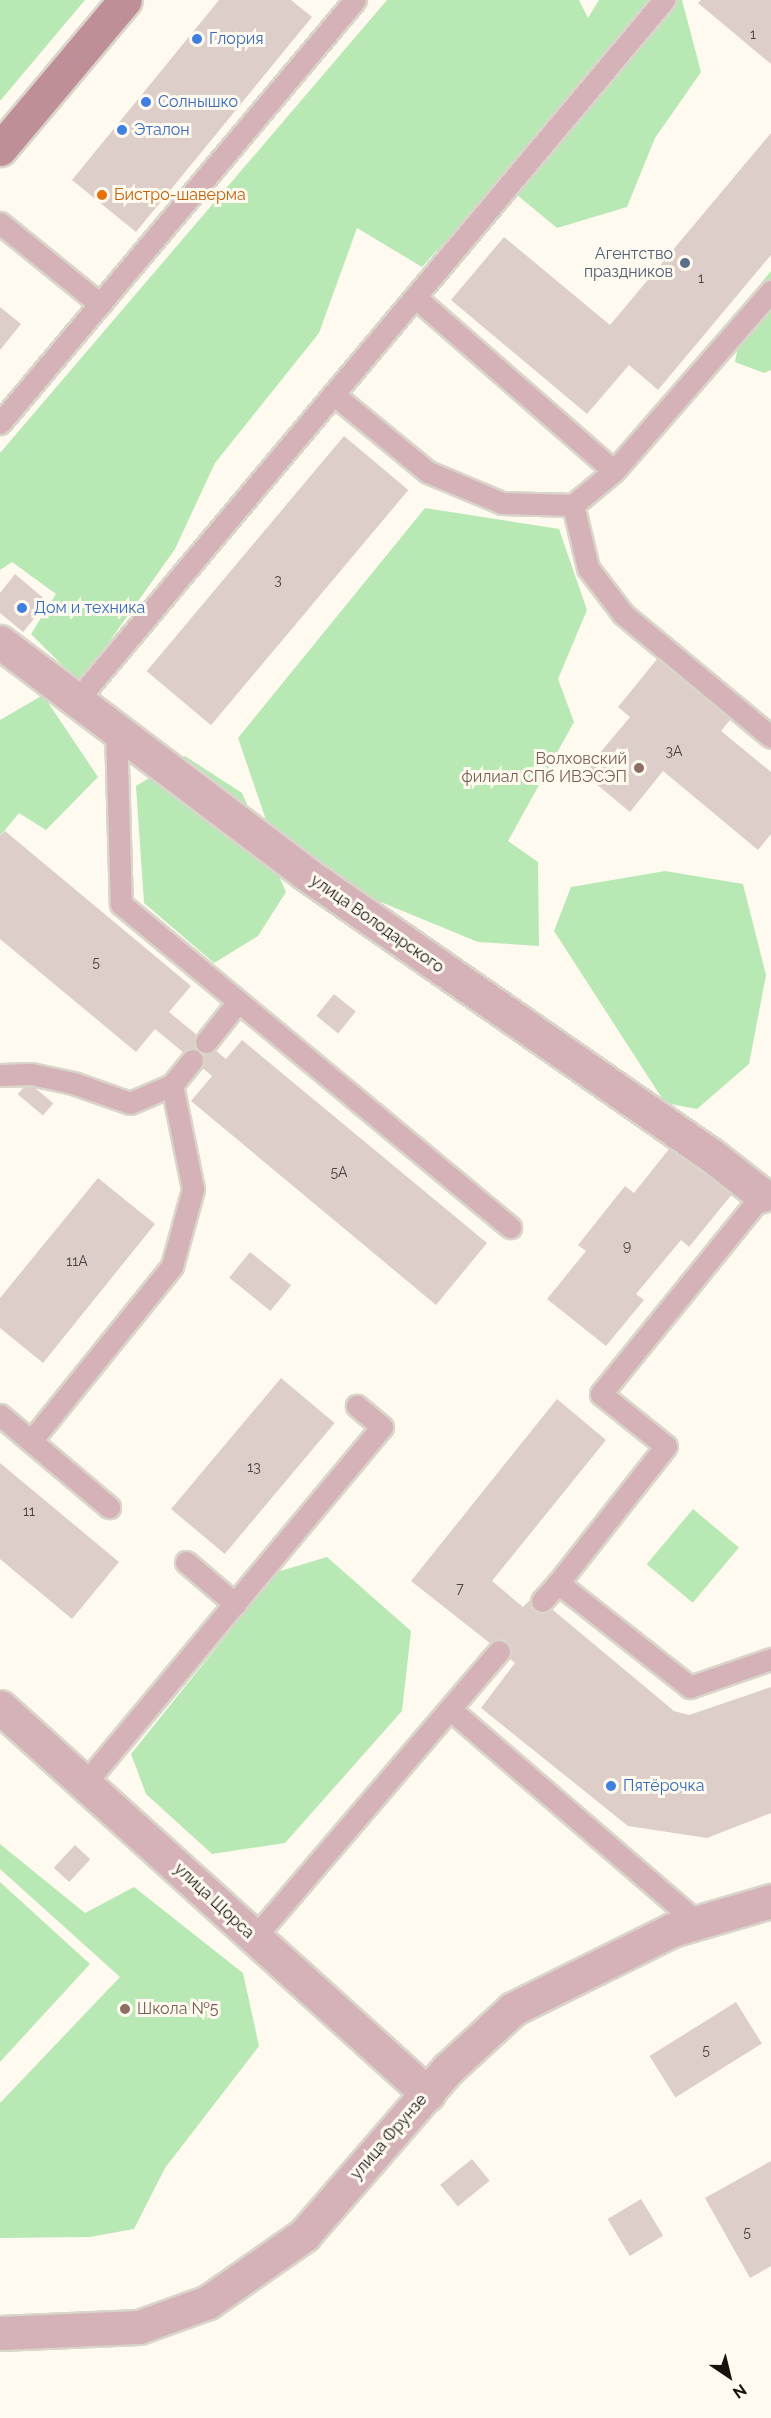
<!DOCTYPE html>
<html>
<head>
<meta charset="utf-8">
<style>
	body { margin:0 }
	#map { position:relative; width:771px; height:2418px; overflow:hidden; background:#fffaef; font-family:Raleway,sans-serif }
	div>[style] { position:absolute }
	.green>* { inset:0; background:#b8e8b4; transform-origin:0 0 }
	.building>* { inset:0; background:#decec9; transform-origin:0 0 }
	.roads { filter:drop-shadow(2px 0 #dad5cb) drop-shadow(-2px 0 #dad5cb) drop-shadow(0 2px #dad5cb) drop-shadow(0 -2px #dad5cb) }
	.service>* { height:21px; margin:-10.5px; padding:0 10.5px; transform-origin:10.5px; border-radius:10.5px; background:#d4b2b7 }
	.minor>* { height:33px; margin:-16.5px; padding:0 16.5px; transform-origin:16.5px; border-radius:16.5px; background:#d4b2b7 }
	.secondary>* { height:33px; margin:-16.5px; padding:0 16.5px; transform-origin:16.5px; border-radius:16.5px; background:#bf8f97 }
	.dots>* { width:16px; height:16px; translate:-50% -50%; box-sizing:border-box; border:3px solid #fffaef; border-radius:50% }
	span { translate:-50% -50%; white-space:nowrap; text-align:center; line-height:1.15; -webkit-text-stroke:6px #fffaef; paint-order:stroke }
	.number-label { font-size:14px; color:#49423e }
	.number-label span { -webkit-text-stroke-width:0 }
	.shop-label { font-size:16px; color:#366cbe }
	.left { translate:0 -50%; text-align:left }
	.food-label { font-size:16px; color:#c56008 }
	.service-label { font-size:16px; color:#4e5e75 }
	.right { translate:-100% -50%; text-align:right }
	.education-label { font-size:16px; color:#785e54 }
	.street-label { font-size:16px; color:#171410 }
	.north { position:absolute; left:699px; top:2346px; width:60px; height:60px; -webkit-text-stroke:4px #fffaef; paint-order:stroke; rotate:145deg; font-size:16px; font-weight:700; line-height:24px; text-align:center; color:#171410 }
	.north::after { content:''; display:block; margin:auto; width:21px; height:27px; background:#171410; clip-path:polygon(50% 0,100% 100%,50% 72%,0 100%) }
</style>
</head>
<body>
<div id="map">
	<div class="green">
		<i style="clip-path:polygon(0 0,85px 0,0 101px)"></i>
		<i style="clip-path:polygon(387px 0,579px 0,588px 18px,599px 0,682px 0,701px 72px,655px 138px,627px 207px,557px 228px,500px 181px,422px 267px,357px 228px,319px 333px,215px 463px,175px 549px,80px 683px,31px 634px,56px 594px,12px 562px,0 570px,0 453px)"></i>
		<i style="clip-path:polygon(771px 271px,771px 370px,764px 373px,735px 362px,747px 300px)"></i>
		<i style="clip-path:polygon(425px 508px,559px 529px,587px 610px,558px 679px,574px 722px,508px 841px,538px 862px,539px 946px,478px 942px,354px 891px,266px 820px,238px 738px)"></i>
		<i style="clip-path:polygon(43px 695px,98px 777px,46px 830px,19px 813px,0 836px,0 720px)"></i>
		<i style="clip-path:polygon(185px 756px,242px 793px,286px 892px,258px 936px,214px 963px,144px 903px,136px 786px)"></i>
		<i style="clip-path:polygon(665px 871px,743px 884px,766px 975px,749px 1064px,697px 1109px,665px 1103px,554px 931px,571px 887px)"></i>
		<i style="left:693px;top:1509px;width:60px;height:72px;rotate:40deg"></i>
		<i style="clip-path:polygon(327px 1557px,411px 1631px,402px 1711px,285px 1843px,212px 1854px,146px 1794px,131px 1754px,277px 1572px)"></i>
		<i style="clip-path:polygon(0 1844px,85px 1913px,134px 1887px,243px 1973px,259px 2046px,165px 2168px,134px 2229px,90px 2237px,0 2238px,0 2103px,120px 1977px,0 1869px)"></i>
		<i style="clip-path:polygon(0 1882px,90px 1964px,0 2062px)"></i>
	</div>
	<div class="building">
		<i style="clip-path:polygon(219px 0,291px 0,312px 17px,136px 232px,72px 180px)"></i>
		<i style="clip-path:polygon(701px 0,771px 0,771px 64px,698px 3px)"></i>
		<i style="clip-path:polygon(771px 133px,771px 255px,658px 390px,629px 365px,587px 414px,451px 300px,504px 237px,610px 325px)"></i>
		<i style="clip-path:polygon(0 307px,21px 324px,0 350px)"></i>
		<i style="left:344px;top:436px;width:84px;height:307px;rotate:40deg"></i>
		<i style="clip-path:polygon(15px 574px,48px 602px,23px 632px,0 613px,0 593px)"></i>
		<i style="clip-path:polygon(662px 653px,735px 714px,721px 731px,771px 772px,771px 834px,758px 850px,663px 771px,630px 812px,583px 773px,630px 717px,618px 707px)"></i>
		<i style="clip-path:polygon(5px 831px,191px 986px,169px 1012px,226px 1059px,242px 1040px,487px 1243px,436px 1305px,191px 1101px,212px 1076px,155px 1029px,136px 1052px,0 939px,0 836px)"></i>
		<i style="left:334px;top:994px;width:28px;height:28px;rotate:39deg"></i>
		<i style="left:28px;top:1082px;width:33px;height:16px;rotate:40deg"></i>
		<i style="clip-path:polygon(673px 1144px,733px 1193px,689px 1247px,681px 1240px,636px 1294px,644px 1300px,606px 1346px,547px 1299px,586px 1251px,578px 1245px,625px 1186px,634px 1193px)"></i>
		<i style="clip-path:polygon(98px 1178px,155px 1224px,43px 1363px,0 1328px,0 1298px)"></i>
		<i style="left:250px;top:1252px;width:53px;height:33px;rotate:39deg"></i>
		<i style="left:281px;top:1378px;width:70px;height:171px;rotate:40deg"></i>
		<i style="clip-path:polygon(557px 1399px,606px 1440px,492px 1581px,523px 1607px,535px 1595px,674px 1711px,689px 1715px,771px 1687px,771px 1813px,707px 1838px,628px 1826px,481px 1708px,515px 1663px,411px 1581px)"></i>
		<i style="clip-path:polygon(0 1463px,119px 1562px,72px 1619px,0 1559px)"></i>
		<i style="left:75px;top:1845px;width:21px;height:31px;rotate:43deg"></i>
		<i style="left:736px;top:2002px;width:49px;height:102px;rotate:58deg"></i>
		<i style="left:472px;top:2159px;width:28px;height:41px;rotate:51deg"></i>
		<i style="clip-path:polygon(771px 2161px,771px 2266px,750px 2278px,705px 2198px)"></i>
		<i style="left:641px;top:2199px;width:43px;height:39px;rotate:59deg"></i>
	</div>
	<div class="roads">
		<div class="service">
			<i style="left:0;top:223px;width:129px;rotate:39deg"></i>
			<i style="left:415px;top:297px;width:264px;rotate:41.2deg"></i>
			<i style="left:614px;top:471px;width:239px;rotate:-48.9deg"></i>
			<i style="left:333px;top:394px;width:123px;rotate:39.4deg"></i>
			<i style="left:428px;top:472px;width:80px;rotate:22.7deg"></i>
			<i style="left:502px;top:503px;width:71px;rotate:1.6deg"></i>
			<i style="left:0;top:423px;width:552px;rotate:-50deg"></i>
			<i style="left:614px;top:471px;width:53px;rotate:140.3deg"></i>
			<i style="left:573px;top:505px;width:65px;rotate:76.6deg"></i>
			<i style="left:588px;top:568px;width:58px;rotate:52.7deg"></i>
			<i style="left:623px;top:614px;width:192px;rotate:39.7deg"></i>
			<i style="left:77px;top:700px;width:914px;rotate:-50.02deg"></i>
			<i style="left:116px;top:730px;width:174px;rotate:88.4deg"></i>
			<i style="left:121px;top:904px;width:506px;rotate:39.7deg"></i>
			<i style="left:206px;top:1042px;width:50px;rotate:-51.5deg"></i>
			<i style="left:0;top:1075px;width:31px;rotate:-2deg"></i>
			<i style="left:31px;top:1074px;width:43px;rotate:12.1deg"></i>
			<i style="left:73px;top:1083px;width:60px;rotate:19.3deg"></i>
			<i style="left:130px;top:1103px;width:46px;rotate:-23.2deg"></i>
			<i style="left:771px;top:1196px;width:9px;rotate:-174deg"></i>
			<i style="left:762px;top:1195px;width:256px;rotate:129deg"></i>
			<i style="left:601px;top:1394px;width:83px;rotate:38.7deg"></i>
			<i style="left:666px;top:1446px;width:174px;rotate:128.2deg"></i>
			<i style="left:558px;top:1583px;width:168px;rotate:38.2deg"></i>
			<i style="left:690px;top:1687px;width:86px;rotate:-19.1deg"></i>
			<i style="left:0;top:1415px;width:143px;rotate:40.2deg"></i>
			<i style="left:31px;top:1441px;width:225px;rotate:-51.1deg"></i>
			<i style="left:172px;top:1266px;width:80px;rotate:-74.7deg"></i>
			<i style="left:193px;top:1189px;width:106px;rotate:-101.4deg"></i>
			<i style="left:172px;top:1085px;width:32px;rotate:-51deg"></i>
			<i style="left:186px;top:1562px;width:65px;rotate:40.6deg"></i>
			<i style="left:542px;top:1601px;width:24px;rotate:-48deg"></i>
			<i style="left:450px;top:1709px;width:328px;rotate:40.8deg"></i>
			<i style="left:86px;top:1782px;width:462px;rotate:-50.2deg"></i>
			<i style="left:382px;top:1427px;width:33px;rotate:-140deg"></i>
			<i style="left:254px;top:1938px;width:377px;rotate:-49.5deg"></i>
		</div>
		<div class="minor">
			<i style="left:0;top:642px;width:383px;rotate:37.1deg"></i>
			<i style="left:305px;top:873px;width:494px;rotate:34.8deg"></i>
			<i style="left:711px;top:1155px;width:65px;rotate:38.1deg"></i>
			<i style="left:0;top:1707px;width:577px;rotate:42.12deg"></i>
			<i style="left:0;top:2333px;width:139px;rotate:-2.5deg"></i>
			<i style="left:139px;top:2327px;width:73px;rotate:-19.9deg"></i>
			<i style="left:208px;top:2302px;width:117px;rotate:-34.9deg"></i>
			<i style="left:304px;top:2235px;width:220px;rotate:-49.1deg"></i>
			<i style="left:448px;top:2069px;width:88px;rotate:-42.7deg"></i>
			<i style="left:513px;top:2009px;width:178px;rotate:-26.4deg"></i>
			<i style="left:672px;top:1930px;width:103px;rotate:-16.3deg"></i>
		</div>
		<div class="secondary">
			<i style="left:0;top:149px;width:194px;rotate:-50deg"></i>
		</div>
	</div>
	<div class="dots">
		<i style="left:197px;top:39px;background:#3f7fe0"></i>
		<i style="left:146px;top:102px;background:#3f7fe0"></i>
		<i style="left:122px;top:130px;background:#3f7fe0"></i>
		<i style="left:102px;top:195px;background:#e8710a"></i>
		<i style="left:685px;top:263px;background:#5c6f8a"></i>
		<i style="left:22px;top:608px;background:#3f7fe0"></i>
		<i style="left:639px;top:768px;background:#8d6e63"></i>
		<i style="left:611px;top:1786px;background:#3f7fe0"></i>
		<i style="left:125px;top:2009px;background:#8d6e63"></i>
	</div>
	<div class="number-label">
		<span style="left:753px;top:34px">1</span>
		<span style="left:701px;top:278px">1</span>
		<span style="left:278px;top:580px">3</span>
		<span style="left:674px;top:751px">3А</span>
		<span style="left:96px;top:962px">5</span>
		<span style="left:339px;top:1172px">5А</span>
		<span style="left:627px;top:1246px">9</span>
		<span style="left:77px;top:1261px">11А</span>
		<span style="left:254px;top:1467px">13</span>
		<span style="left:29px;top:1511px">11</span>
		<span style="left:460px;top:1588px">7</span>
		<span style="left:706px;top:2050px">5</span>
		<span style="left:747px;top:2232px">5</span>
	</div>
	<div class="shop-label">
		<span class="left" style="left:209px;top:39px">Глория</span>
		<span class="left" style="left:158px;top:102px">Солнышко</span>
		<span class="left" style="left:134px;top:130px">Эталон</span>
		<span class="left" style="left:34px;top:608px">Дом и техника</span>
		<span class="left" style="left:623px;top:1786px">Пятёрочка</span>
	</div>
	<div class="food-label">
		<span class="left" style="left:114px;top:195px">Бистро-шаверма</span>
	</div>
	<div class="service-label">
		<span class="right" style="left:673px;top:263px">Агентство<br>праздников</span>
	</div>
	<div class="education-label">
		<span class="right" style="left:627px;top:768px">Волховский<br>филиал СПб ИВЭСЭП</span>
		<span class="left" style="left:137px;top:2009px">Школа №5</span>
	</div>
	<div class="street-label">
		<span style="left:377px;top:924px;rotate:35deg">улица Володарского</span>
		<span style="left:214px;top:1901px;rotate:43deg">улица Щорса</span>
		<span style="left:389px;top:2137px;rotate:-49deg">улица Фрунзе</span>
	</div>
	<div class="north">N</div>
</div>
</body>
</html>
